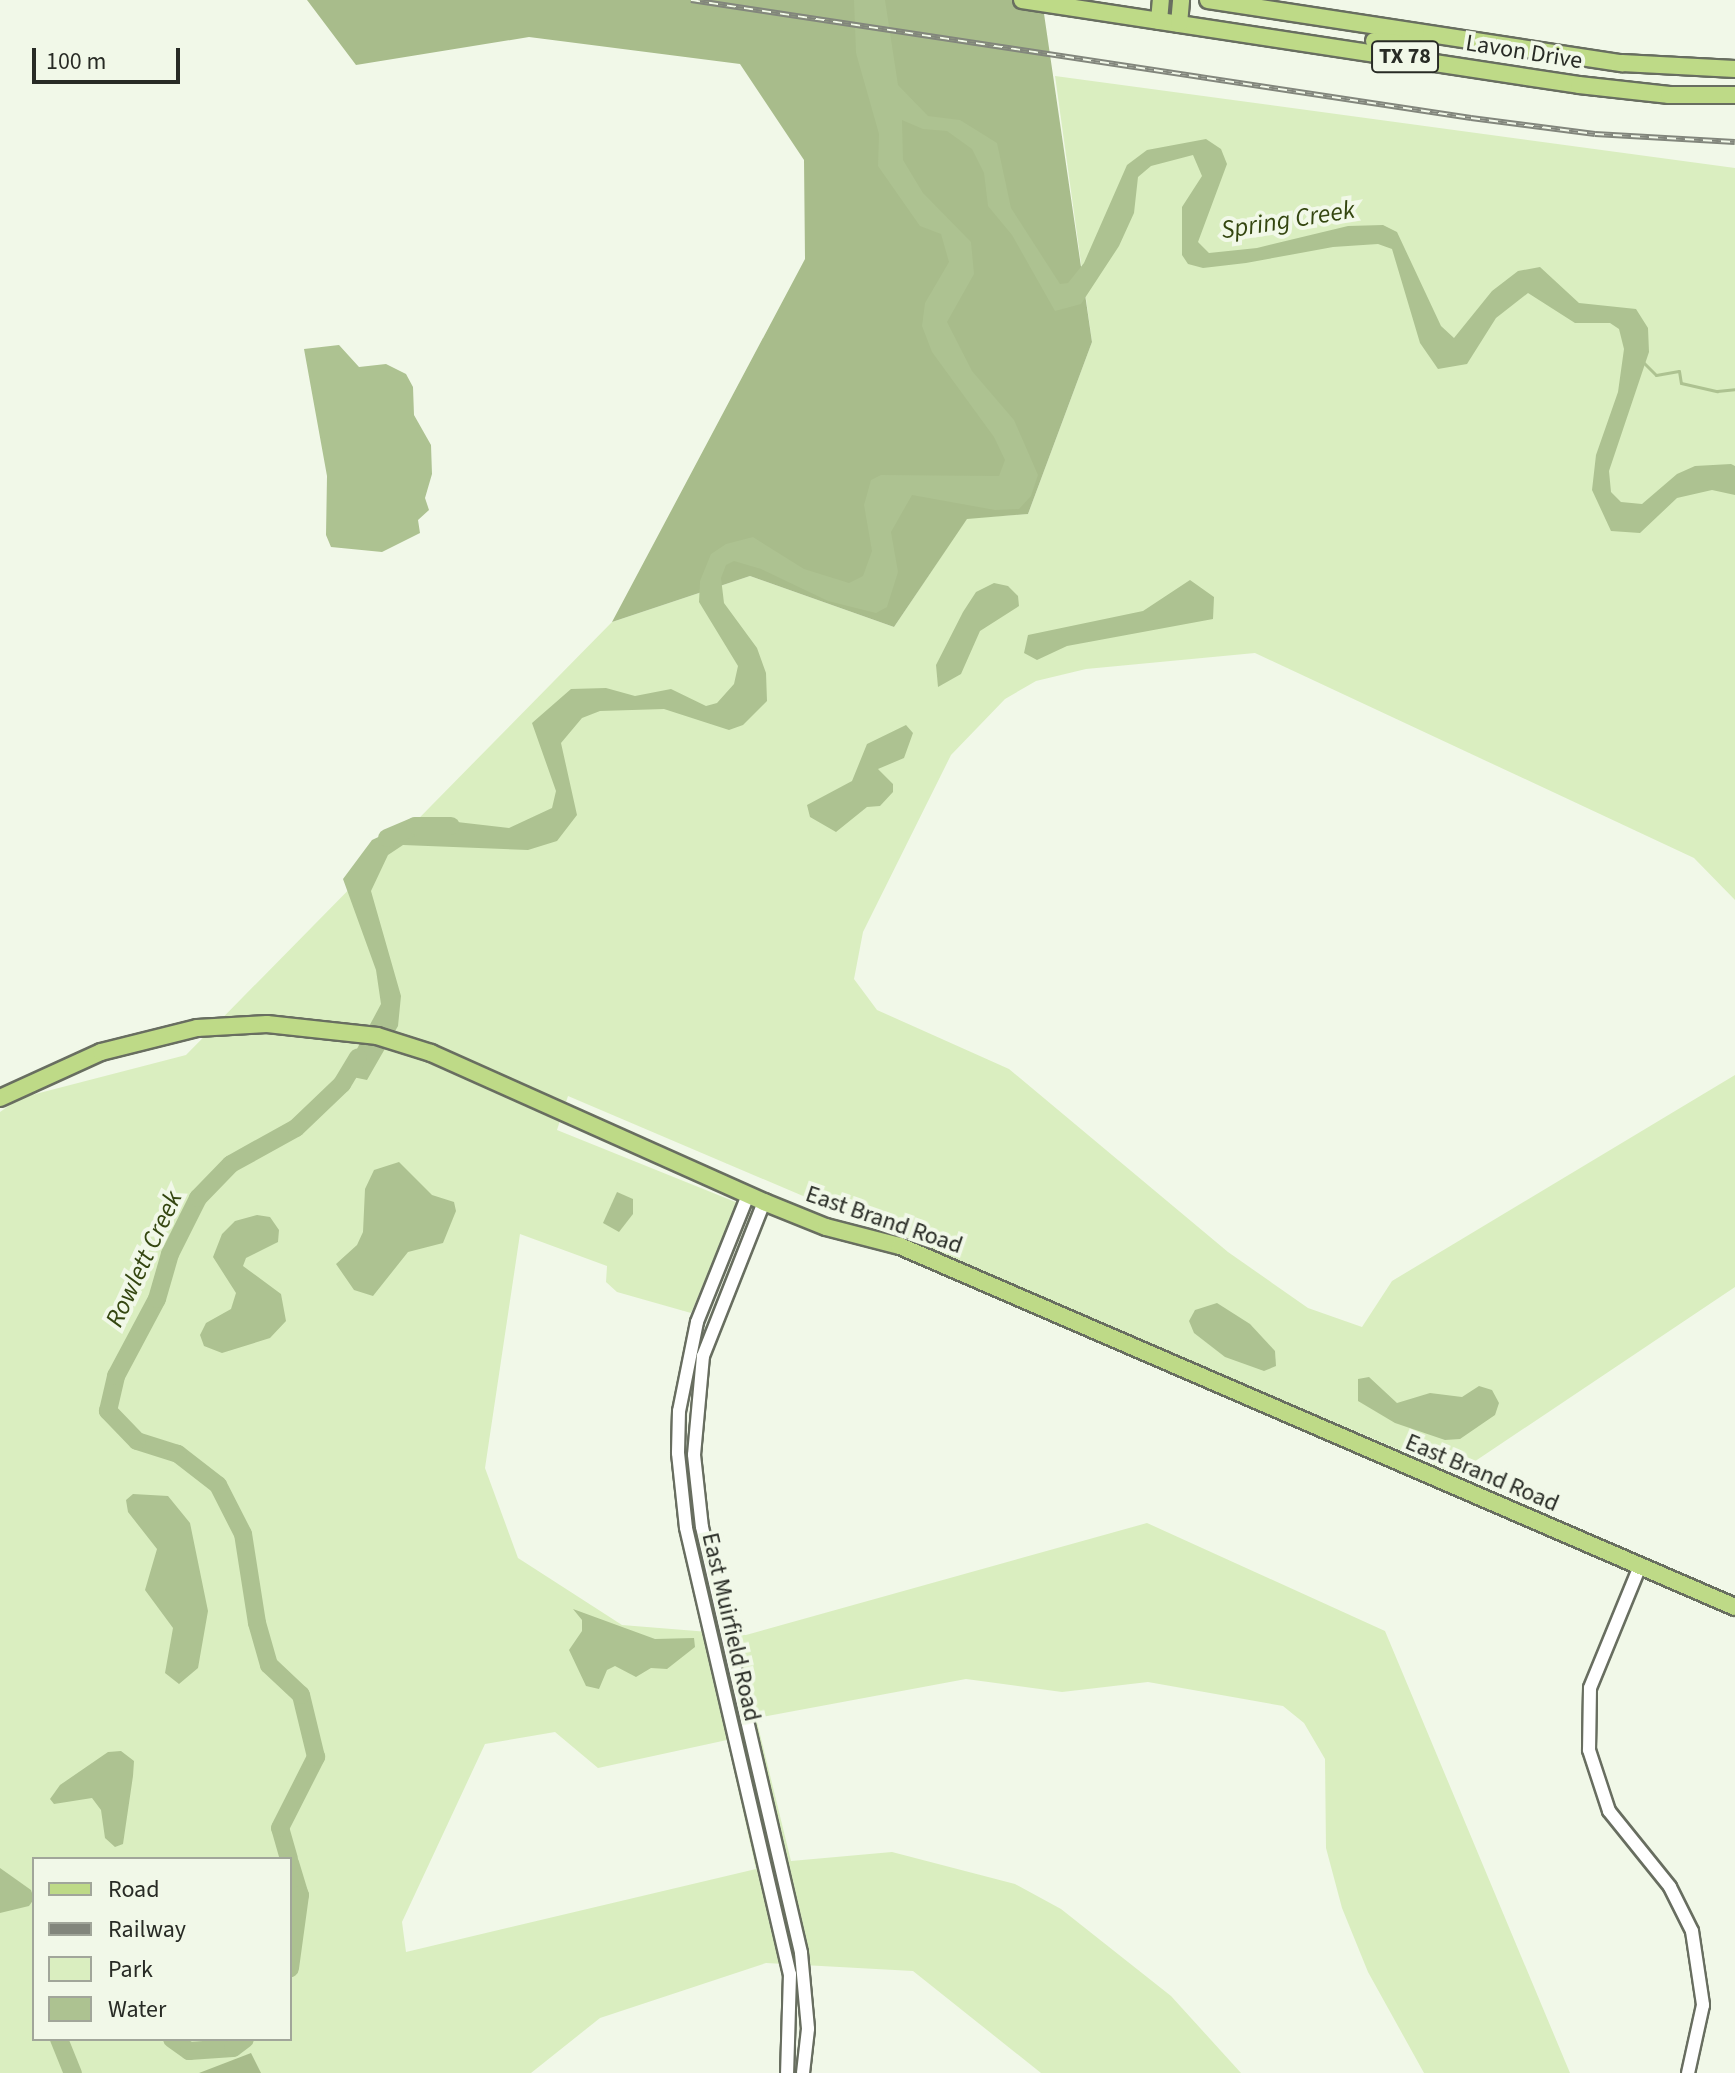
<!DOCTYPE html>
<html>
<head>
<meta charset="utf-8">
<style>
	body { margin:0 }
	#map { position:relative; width:1735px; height:2073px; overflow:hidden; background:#f1f8e8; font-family:"Source Sans 3",sans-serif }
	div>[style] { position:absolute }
	.green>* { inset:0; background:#daeec0 }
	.forest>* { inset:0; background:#a8bc8b }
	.water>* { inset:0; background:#adc291 }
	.stream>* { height:3px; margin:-1.5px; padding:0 1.5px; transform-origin:1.5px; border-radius:1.5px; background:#adc291 }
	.river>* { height:18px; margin:-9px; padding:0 9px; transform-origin:9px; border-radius:9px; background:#adc291 }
	.roads { filter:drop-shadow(2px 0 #686e60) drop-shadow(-2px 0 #686e60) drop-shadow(0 2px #686e60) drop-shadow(0 -2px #686e60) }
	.minor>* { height:12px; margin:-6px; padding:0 6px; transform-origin:6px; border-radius:6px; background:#fff }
	.major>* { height:16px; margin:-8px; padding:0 8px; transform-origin:8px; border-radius:8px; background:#beda87 }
	.rail>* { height:6px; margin-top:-3px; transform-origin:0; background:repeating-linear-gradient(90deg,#f1f8e8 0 9px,#82867c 0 18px); box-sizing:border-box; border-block:2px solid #82867c }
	span { translate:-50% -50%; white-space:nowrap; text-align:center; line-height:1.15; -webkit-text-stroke:8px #f1f8e8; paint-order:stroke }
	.shield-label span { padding:2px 6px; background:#f1f8e8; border:2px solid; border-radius:6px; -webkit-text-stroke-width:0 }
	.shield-label { font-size:22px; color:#282b25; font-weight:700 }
	.street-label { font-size:24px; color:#282b25 }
	.water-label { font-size:26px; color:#344610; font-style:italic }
	.legend { position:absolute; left:32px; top:1857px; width:260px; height:184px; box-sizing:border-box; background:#f1f8e8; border:2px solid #a1a69a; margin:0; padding:10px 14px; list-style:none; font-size:24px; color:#282b25 }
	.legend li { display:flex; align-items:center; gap:16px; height:40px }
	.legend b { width:40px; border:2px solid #a1a69a }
	.scale { position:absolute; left:32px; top:48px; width:148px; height:36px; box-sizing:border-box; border:4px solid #282b25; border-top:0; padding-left:10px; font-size:24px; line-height:28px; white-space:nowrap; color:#282b25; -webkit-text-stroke:6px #f1f8e8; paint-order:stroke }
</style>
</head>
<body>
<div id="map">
	<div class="green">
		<i style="clip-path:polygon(evenodd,1055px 76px,1735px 168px,1735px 900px,1694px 858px,1255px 653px,1086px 669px,1036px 681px,1005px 699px,951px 755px,863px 932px,854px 979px,877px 1010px,1009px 1069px,1228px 1252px,1308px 1308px,1362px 1327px,1392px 1281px,1735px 1075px,1735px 1287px,1456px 1474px,568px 1096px,557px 1130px,738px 1203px,691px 1313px,617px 1292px,606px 1282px,607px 1266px,520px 1234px,485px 1468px,518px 1558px,622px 1625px,746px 1635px,1147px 1523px,1385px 1631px,1570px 2073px,1424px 2073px,1368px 1972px,1342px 1908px,1326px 1848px,1325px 1759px,1304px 1723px,1283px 1706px,1148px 1682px,1062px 1692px,966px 1679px,756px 1718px,791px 1861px,892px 1852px,1015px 1884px,1061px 1909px,1171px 1996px,1241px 2073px,1041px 2073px,913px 1971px,766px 1963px,600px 2018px,531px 2073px,0 2073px,0 1112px,20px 1098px,186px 1055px,612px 622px,750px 576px,894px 627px,967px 518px,1028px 514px,1092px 342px,1055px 76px,555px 1732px,598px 1768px,727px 1740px,756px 1869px,406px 1952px,402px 1922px,485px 1744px,555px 1732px,1055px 76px,34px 1859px,290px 1859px,290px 2039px,34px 2039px,34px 1859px)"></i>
	</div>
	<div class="forest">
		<i style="clip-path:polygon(307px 0,1042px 0,1092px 342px,1028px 514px,967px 519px,894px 627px,750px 576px,612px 622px,805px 259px,804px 160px,740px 64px,529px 37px,356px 65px)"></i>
		<i style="clip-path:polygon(251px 2053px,261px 2073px,199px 2073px)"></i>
	</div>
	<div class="water">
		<i style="clip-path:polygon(854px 0,885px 0,898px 85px,928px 116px,960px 120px,997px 143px,1011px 208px,1060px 284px,1068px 283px,1084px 263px,1127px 165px,1147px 150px,1206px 139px,1221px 149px,1227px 164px,1198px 242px,1209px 253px,1257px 248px,1348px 226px,1383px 225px,1397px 232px,1441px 326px,1454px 338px,1492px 291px,1518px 271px,1540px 267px,1579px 303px,1636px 309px,1648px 328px,1649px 352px,1609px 471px,1611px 492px,1621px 502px,1642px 504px,1677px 474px,1695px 466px,1731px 464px,1735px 466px,1735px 495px,1712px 490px,1677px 498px,1640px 533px,1611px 531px,1592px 490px,1596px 455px,1618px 392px,1624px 349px,1619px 329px,1610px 323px,1575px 323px,1528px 293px,1496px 318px,1467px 364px,1438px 369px,1420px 343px,1392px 249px,1378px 244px,1333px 247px,1246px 263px,1203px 268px,1188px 264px,1182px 255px,1182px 207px,1202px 176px,1193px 155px,1151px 166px,1138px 177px,1134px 213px,1119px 246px,1081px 304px,1055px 311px,1012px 235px,988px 206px,984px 173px,972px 149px,947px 131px,923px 129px,902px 120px,903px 160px,923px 193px,971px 242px,974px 274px,947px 322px,972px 371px,1014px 420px,1038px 475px,1031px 496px,1019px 509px,995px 510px,912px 495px,891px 532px,898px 572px,887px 607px,876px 613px,828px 601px,761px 569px,734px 561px,726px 565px,721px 578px,724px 603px,757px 648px,766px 673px,767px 701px,743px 725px,729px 730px,664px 709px,600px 711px,582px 718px,561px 743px,577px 815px,557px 841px,528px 850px,403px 845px,388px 855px,371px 891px,401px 996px,398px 1026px,367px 1080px,343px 1075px,381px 1004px,376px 970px,343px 879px,372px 840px,391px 831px,457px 822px,509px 828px,552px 808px,556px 791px,532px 723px,571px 689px,606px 688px,635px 696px,671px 689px,706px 706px,717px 703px,734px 684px,738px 666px,699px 602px,700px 581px,711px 554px,726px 544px,753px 537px,804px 569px,849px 583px,863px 576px,872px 551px,864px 505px,871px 480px,881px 475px,999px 476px,1005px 460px,994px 437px,932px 352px,922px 326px,925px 303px,949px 262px,941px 234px,920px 226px,878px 166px,879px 134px,856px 53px)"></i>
		<i style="clip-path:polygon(339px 345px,359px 367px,386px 364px,406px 374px,413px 387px,414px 415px,431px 445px,432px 474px,425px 498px,429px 510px,418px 520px,420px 533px,382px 552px,331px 547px,326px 535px,327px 476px,304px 349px)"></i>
		<i style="clip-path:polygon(1190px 580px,1214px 597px,1213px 619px,1067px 646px,1037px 660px,1024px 653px,1028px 635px,1143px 611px)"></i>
		<i style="clip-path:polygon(994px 583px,1008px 586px,1018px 596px,1019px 606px,980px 631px,961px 674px,938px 687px,936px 665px,963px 612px,976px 592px)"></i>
		<i style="clip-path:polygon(906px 725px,913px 733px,904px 758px,878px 769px,893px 784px,893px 792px,880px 806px,867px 807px,836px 832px,810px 817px,807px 805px,852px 781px,867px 744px)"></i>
		<i style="clip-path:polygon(399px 1162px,432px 1195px,454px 1202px,456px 1211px,443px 1243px,408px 1252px,373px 1296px,354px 1290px,336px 1264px,357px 1245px,363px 1232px,365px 1189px,374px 1170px)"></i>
		<i style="clip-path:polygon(617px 1192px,633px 1199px,633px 1214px,619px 1232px,603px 1223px)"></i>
		<i style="clip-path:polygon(257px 1215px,270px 1217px,279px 1230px,278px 1242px,246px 1258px,243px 1266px,281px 1294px,286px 1321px,270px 1338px,222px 1353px,204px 1346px,200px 1335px,206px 1323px,231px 1309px,236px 1293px,213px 1257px,222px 1234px,235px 1221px)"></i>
		<i style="clip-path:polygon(1217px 1303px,1250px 1324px,1275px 1351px,1276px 1366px,1264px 1371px,1225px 1357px,1194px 1333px,1189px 1321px,1195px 1310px)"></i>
		<i style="clip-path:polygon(1369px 1377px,1397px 1403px,1430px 1393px,1462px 1397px,1479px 1386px,1492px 1390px,1499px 1403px,1495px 1415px,1460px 1439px,1445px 1440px,1395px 1423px,1358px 1401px,1358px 1379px)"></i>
		<i style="clip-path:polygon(133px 1494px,168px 1496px,190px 1523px,208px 1611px,198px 1668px,179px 1684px,165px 1673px,173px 1628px,145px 1590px,157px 1549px,128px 1512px,126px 1500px)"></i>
		<i style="clip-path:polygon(573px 1609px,655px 1639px,694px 1638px,695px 1647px,667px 1669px,651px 1668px,636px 1677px,615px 1666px,607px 1670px,599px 1689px,586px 1686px,569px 1650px,582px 1631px,582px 1620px)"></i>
		<i style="clip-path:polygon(121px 1751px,134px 1761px,133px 1776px,123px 1844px,115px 1847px,105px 1838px,101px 1810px,92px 1798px,54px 1804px,50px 1799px,60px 1785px,108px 1752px)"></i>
		<i style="clip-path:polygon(0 1868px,31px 1890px,34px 1899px,29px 1906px,0 1913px)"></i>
	</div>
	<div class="stream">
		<i style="left:1643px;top:362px;width:18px;rotate:45deg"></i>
		<i style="left:1656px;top:375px;width:23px;rotate:-10deg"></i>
		<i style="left:1679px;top:371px;width:12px;rotate:81deg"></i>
		<i style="left:1681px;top:383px;width:37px;rotate:13deg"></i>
		<i style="left:1717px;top:391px;width:18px;rotate:-6deg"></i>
	</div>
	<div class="river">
		<i style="left:387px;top:838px;width:30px;rotate:-23deg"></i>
		<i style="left:415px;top:826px;width:36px"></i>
		<i style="left:289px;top:1859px;width:32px;rotate:-106deg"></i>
		<i style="left:280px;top:1828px;width:80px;rotate:-63.1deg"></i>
		<i style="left:316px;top:1757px;width:64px;rotate:-103.6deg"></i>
		<i style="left:301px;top:1695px;width:44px;rotate:-136.8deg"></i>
		<i style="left:269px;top:1665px;width:44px;rotate:-105.9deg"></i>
		<i style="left:257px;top:1623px;width:90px;rotate:-98.9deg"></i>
		<i style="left:243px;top:1534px;width:55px;rotate:-117deg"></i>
		<i style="left:218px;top:1485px;width:51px;rotate:-142.2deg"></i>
		<i style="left:178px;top:1454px;width:43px;rotate:-162.4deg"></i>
		<i style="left:137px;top:1441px;width:42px;rotate:-134deg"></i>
		<i style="left:108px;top:1411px;width:36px;rotate:-77deg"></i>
		<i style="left:116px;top:1376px;width:87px;rotate:-62deg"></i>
		<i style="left:157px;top:1299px;width:47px;rotate:-73.9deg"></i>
		<i style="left:170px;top:1254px;width:63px;rotate:-63.4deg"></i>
		<i style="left:198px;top:1198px;width:47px;rotate:-45.9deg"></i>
		<i style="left:231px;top:1164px;width:74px;rotate:-29deg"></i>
		<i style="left:296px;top:1128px;width:64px;rotate:-43.7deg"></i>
		<i style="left:342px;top:1084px;width:31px;rotate:-59deg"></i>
		<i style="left:290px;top:1863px;width:34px;rotate:73deg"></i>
		<i style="left:300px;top:1895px;width:74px;rotate:97.8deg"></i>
		<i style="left:59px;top:2039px;width:37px;rotate:68deg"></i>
		<i style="left:172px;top:2039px;width:21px;rotate:35deg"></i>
		<i style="left:189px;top:2051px;width:44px;rotate:-3.9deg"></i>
		<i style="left:233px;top:2048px;width:15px;rotate:-37deg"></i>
	</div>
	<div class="roads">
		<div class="minor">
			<i style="left:748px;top:1195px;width:137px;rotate:111.9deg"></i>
			<i style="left:697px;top:1322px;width:91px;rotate:101.4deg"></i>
			<i style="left:679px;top:1411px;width:42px;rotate:91.4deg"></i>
			<i style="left:678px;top:1453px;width:75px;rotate:83.9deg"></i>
			<i style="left:686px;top:1528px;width:458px;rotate:76.9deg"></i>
			<i style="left:790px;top:1974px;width:99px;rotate:91.7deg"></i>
			<i style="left:764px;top:1202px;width:166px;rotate:111.6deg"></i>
			<i style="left:703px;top:1356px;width:99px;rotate:95.2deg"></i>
			<i style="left:694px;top:1455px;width:72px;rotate:83.7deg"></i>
			<i style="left:702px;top:1527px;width:437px;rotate:76.9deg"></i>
			<i style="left:801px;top:1953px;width:76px;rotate:84.7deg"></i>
			<i style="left:808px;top:2029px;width:44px;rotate:96.5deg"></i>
			<i style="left:1640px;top:1566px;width:132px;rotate:112.3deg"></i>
			<i style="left:1590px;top:1688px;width:62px;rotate:90.9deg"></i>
			<i style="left:1589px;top:1750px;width:64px;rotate:71.8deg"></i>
			<i style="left:1609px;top:1811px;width:97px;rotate:51.2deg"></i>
			<i style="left:1670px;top:1887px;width:49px;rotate:63.4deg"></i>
			<i style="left:1692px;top:1931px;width:75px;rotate:81.5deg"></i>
			<i style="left:1703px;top:2005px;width:70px;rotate:102.4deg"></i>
		</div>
		<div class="major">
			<i style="left:1022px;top:0;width:563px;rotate:8.68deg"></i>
			<i style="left:1579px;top:85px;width:91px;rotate:6.3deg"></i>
			<i style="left:1669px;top:95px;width:66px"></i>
			<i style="left:1208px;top:0;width:419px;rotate:8.7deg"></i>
			<i style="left:1622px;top:63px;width:113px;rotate:3deg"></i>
			<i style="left:1159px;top:21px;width:21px;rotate:-85deg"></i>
			<i style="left:1179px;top:24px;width:24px;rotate:-85deg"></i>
			<i style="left:1374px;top:41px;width:33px;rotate:5deg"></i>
			<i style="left:1407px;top:44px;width:15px;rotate:-53deg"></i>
			<i style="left:0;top:1098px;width:111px;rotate:-24.5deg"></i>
			<i style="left:101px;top:1052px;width:99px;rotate:-14deg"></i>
			<i style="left:197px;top:1028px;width:70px;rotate:-3.3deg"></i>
			<i style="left:267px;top:1024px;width:111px;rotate:6.2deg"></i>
			<i style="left:377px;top:1036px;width:57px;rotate:17.5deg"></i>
			<i style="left:431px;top:1053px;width:365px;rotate:24.1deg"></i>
			<i style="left:764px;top:1202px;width:67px;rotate:22deg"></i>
			<i style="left:826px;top:1227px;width:76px;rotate:14.4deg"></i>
			<i style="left:900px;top:1246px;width:910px;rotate:23.38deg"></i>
		</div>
	</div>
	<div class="rail">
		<i style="left:691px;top:0;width:789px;rotate:8.6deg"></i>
		<i style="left:1471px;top:118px;width:125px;rotate:7.4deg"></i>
		<i style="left:1595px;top:134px;width:140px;rotate:3.3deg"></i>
	</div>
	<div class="shield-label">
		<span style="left:1405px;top:57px">TX 78</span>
	</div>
	<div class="street-label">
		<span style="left:1524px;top:52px;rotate:9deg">Lavon Drive</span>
		<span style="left:884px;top:1220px;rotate:19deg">East Brand Road</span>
		<span style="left:1482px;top:1473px;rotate:23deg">East Brand Road</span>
		<span style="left:731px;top:1627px;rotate:77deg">East Muirfield Road</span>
	</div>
	<div class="water-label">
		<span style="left:1288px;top:220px;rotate:-9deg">Spring Creek</span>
		<span style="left:144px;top:1259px;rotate:-65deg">Rowlett Creek</span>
	</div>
	<ul class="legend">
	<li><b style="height:10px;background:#beda87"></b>Road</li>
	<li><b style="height:10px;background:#82867c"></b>Railway</li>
	<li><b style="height:22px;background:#daeec0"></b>Park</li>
	<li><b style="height:22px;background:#adc291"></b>Water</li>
	</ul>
	<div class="scale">100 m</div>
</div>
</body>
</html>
